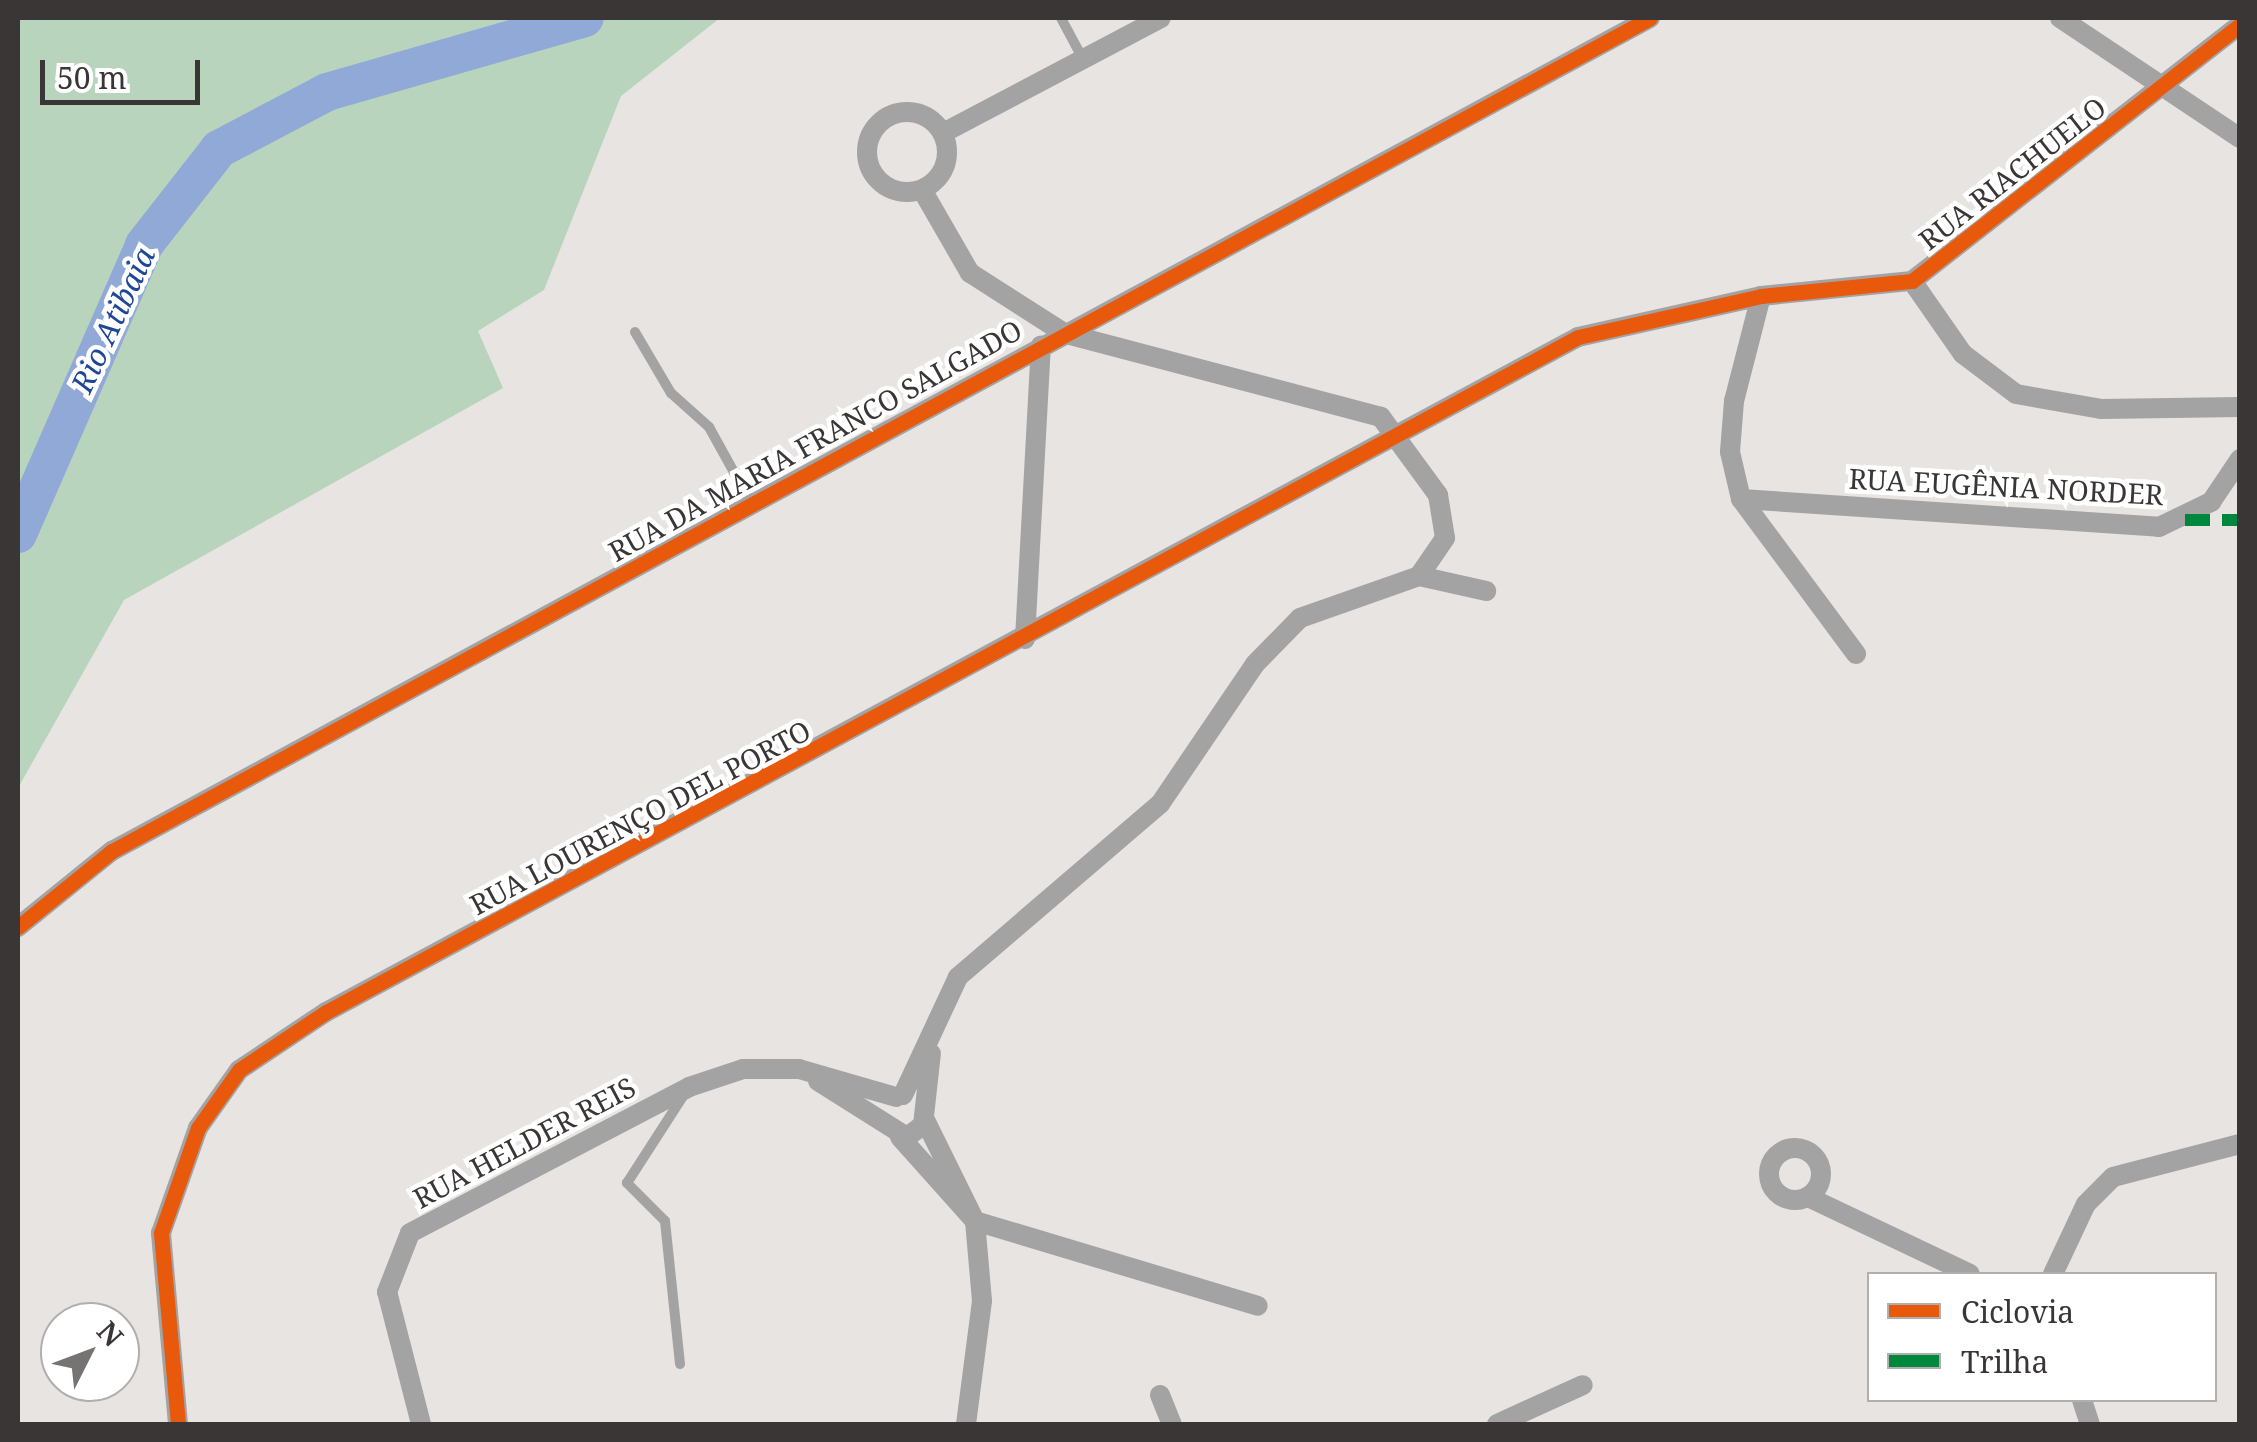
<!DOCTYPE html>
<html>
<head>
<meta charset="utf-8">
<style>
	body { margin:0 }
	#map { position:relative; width:2257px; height:1442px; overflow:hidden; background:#e7e4e2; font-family:"Noto Serif",serif }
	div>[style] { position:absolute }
	.green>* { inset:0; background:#b9d4bc }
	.river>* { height:38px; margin:-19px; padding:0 19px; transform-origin:19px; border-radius:19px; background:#90a9d7 }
	.service>* { height:10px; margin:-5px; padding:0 5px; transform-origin:5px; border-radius:5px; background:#a3a3a3 }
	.minor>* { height:20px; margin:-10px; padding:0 10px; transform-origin:10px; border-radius:10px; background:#a3a3a3 }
	.minor>.ring { margin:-10px; padding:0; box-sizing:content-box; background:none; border:20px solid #a3a3a3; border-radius:50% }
	.quiet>* { height:12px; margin-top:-6px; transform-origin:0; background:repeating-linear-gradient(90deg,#00873e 0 25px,transparent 0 37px) }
	.cycleway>* { height:15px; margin:-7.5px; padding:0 7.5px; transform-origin:7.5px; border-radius:7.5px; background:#e8590c }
	span { translate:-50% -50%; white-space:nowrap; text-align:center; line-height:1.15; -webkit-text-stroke:9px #fff; paint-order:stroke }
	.street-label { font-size:28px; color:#393635 }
	.water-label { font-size:30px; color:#1e4796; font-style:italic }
	.frame { position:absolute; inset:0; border:20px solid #393635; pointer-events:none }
	.legend { position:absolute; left:1867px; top:1272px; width:350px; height:130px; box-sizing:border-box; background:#fff; border:2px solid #b0afae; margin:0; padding:12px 18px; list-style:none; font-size:30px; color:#393635 }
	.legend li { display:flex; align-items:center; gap:20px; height:50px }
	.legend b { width:50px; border:2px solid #b0afae }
	.north { position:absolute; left:40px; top:1302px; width:100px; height:100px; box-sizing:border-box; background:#fff; border:2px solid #b0afae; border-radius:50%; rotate:48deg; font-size:28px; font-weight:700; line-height:40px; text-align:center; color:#393635 }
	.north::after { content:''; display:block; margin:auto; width:35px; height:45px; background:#767372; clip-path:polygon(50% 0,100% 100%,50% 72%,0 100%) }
	.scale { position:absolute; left:40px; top:60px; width:160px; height:45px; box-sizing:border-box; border:5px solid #393635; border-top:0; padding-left:12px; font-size:30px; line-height:35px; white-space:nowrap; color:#393635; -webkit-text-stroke:8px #fff; paint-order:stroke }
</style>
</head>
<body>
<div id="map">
	<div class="green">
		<i style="clip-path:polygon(18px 18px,720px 18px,621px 96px,544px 290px,478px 331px,503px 388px,124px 600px,18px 788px)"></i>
	</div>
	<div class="river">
		<i style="left:18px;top:534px;width:315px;rotate:-66.4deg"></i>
		<i style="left:144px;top:245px;width:122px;rotate:-52deg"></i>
		<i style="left:219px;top:149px;width:122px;rotate:-27.8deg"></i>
		<i style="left:327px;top:92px;width:268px;rotate:-16deg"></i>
	</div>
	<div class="service">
		<i style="left:1061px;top:18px;width:47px;rotate:61.8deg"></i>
		<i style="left:635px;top:332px;width:71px;rotate:59.5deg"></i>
		<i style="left:671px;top:393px;width:51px;rotate:41.8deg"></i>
		<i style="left:709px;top:427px;width:87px;rotate:61.1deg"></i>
		<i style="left:680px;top:1364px;width:144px;rotate:-96deg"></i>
		<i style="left:665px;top:1221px;width:54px;rotate:-135deg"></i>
		<i style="left:627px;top:1183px;width:103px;rotate:-57.2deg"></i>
	</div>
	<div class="minor">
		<i style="left:2060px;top:18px;width:216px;rotate:33.7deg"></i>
		<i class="ring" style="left:867px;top:112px;width:60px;height:60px"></i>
		<i style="left:943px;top:133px;width:246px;rotate:-27.8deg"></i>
		<i style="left:1912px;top:281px;width:89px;rotate:55.1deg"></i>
		<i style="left:1963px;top:354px;width:66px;rotate:37deg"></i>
		<i style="left:2016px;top:394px;width:86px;rotate:10deg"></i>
		<i style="left:2101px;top:409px;width:139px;rotate:-0.8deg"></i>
		<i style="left:1761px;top:296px;width:108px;rotate:104.4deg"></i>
		<i style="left:1734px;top:401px;width:51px;rotate:94.5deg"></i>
		<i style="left:1730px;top:452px;width:48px;rotate:76.8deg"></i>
		<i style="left:1741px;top:499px;width:193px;rotate:53.4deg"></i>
		<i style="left:1741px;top:499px;width:419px;rotate:3.8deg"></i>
		<i style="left:2159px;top:527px;width:58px;rotate:-25.7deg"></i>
		<i style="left:2211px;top:502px;width:52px;rotate:-56deg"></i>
		<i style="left:1419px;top:576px;width:69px;rotate:12.6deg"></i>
		<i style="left:1025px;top:639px;width:294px;rotate:-86.9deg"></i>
		<i style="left:18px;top:927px;width:121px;rotate:-39deg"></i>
		<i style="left:112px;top:851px;width:1749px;rotate:-28.44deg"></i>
		<i style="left:818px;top:1081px;width:105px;rotate:32.2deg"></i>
		<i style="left:907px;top:1137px;width:20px;rotate:-37deg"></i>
		<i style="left:923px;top:1125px;width:72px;rotate:-83.7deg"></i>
		<i style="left:903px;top:1095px;width:130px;rotate:-65deg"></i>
		<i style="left:958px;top:977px;width:266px;rotate:-40.6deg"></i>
		<i style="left:1160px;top:804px;width:169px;rotate:-55.8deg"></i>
		<i style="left:1255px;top:664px;width:64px;rotate:-45.6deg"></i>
		<i style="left:1300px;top:618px;width:126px;rotate:-19.4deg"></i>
		<i style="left:1419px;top:576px;width:46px;rotate:-55.6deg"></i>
		<i style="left:1445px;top:538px;width:44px;rotate:-99.2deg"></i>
		<i style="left:1438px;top:495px;width:97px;rotate:-126.2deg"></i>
		<i style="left:1381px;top:417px;width:328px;rotate:-165.2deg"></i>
		<i style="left:1064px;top:333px;width:112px;rotate:-147.4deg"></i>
		<i style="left:970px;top:273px;width:96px;rotate:-120deg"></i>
		<i style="left:924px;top:1118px;width:115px;rotate:63.7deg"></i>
		<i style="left:975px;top:1221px;width:80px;rotate:85deg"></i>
		<i style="left:982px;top:1301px;width:124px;rotate:97.4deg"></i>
		<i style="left:900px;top:1137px;width:113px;rotate:48.2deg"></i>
		<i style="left:975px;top:1221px;width:295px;rotate:16.7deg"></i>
		<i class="ring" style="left:1769px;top:1148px;width:32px;height:32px"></i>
		<i style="left:1808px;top:1197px;width:179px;rotate:25.4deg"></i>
		<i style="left:2053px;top:1274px;width:77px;rotate:-64.8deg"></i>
		<i style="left:2086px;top:1204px;width:38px;rotate:-45deg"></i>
		<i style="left:2113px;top:1177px;width:131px;rotate:-14.6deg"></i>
		<i style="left:1160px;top:1395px;width:31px;rotate:68deg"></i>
		<i style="left:2082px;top:1400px;width:25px;rotate:72deg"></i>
		<i style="left:178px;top:1424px;width:192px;rotate:-95.1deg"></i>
		<i style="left:161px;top:1233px;width:111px;rotate:-70.6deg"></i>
		<i style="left:198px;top:1128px;width:71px;rotate:-54.7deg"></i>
		<i style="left:239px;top:1070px;width:105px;rotate:-33.7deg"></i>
		<i style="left:326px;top:1012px;width:1422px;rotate:-28.33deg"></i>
		<i style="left:1578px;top:337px;width:188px;rotate:-12.6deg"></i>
		<i style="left:1761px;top:296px;width:152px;rotate:-5.7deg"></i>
		<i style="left:1912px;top:281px;width:416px;rotate:-38deg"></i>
		<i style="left:421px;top:1424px;width:136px;rotate:-104.4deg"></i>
		<i style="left:387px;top:1292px;width:63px;rotate:-68.7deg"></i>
		<i style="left:410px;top:1233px;width:315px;rotate:-27.6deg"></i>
		<i style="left:689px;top:1087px;width:57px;rotate:-18.4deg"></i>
		<i style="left:743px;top:1069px;width:56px"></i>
		<i style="left:799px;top:1069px;width:101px;rotate:16.1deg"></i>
		<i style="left:1497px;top:1424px;width:94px;rotate:-24.4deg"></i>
	</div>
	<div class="quiet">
		<i style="left:2185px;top:520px;width:55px"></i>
	</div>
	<div class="cycleway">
		<i style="left:18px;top:927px;width:121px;rotate:-39deg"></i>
		<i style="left:112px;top:851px;width:1749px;rotate:-28.44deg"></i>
		<i style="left:178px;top:1424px;width:192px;rotate:-95.1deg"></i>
		<i style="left:161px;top:1233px;width:111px;rotate:-70.6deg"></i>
		<i style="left:198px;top:1128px;width:71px;rotate:-54.7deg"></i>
		<i style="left:239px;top:1070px;width:105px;rotate:-33.7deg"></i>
		<i style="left:326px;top:1012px;width:1422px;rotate:-28.33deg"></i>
		<i style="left:1578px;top:337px;width:188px;rotate:-12.6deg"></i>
		<i style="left:1761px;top:296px;width:152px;rotate:-5.7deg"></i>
		<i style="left:1912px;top:281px;width:416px;rotate:-38deg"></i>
	</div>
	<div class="street-label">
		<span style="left:2012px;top:173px;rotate:-38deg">RUA RIACHUELO</span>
		<span style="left:815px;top:440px;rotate:-29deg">RUA DA MARIA FRANCO SALGADO</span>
		<span style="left:2006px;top:486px;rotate:3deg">RUA EUGÊNIA NORDER</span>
		<span style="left:640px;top:817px;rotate:-28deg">RUA LOURENÇO DEL PORTO</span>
		<span style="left:524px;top:1142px;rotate:-28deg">RUA HELDER REIS</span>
	</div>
	<div class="water-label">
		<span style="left:113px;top:320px;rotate:-65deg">Rio Atibaia</span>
	</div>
	<div class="frame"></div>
	<ul class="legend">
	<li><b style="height:12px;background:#e8590c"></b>Ciclovia</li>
	<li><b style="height:12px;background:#00873e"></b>Trilha</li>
	</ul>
	<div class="north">N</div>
	<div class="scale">50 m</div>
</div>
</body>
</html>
